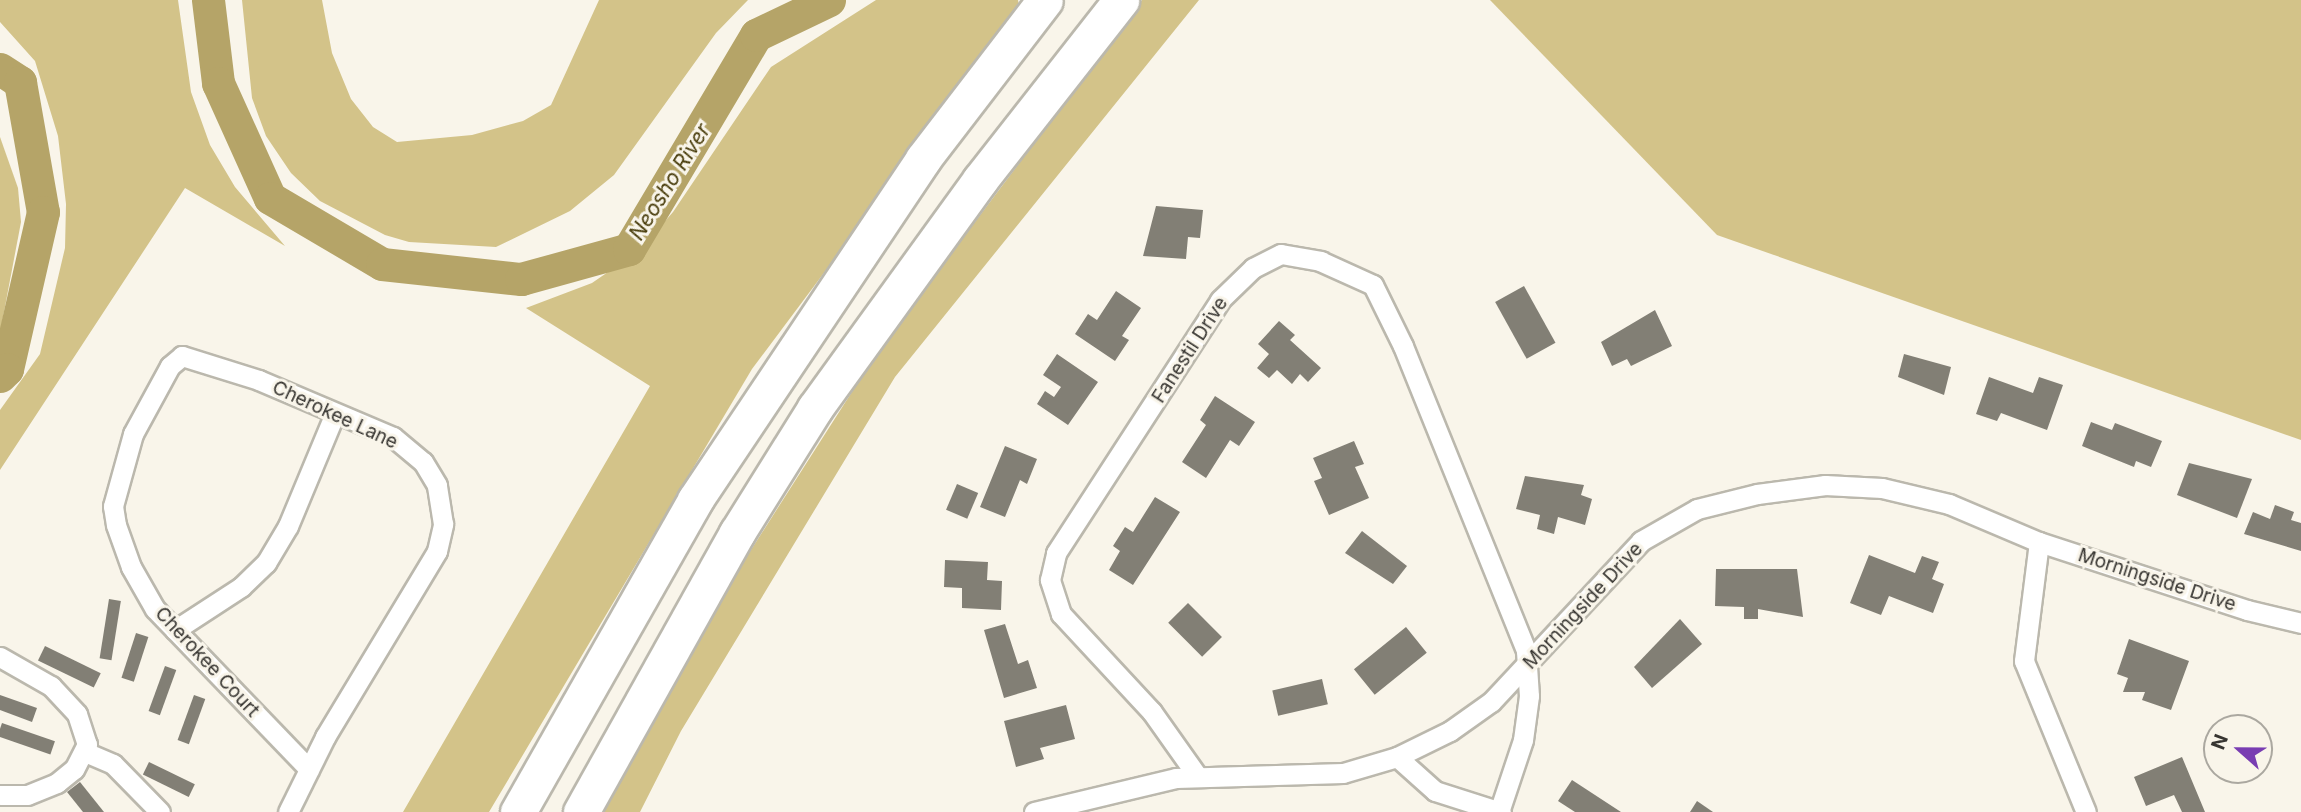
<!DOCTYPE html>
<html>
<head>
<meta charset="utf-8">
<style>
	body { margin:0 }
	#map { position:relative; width:2301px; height:812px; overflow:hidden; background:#f9f5ea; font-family:Inter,sans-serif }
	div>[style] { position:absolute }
	.green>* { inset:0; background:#d3c389 }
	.river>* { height:33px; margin:-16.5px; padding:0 16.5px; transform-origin:16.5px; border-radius:16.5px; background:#b5a468 }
	.building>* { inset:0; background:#827f75; transform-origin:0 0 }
	.roads { filter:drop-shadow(2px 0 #bbb8ad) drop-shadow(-2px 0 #bbb8ad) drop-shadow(0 2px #bbb8ad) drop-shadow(0 -2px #bbb8ad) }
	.minor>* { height:19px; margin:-9.5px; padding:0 9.5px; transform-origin:9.5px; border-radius:9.5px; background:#fff }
	.motorway>* { height:35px; margin:-17.5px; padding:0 17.5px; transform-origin:17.5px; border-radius:17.5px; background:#fff }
	span { translate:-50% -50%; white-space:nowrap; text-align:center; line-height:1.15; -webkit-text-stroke:6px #f9f5ea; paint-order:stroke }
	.street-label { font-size:19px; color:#373531 }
	.water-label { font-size:21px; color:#493d0c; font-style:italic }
	.north { position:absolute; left:2203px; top:714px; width:70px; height:70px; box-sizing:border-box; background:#f9f5ea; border:2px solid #aba8a0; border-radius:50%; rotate:291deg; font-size:19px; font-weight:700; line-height:28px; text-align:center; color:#373531 }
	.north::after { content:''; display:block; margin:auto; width:24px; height:32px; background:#793db2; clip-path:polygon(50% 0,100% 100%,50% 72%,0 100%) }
</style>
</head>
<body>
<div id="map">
	<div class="green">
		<i style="clip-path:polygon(0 0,178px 0,191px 92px,210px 145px,235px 187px,285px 246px,185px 188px,0 470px,0 410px,40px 354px,65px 248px,66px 204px,58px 136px,35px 61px,0 22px)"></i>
		<i style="clip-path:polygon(242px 0,322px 0,332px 53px,351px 99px,373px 127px,397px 142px,472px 135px,523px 121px,551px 105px,599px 0,748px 0,716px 33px,614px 175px,570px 211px,496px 247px,409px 242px,385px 235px,320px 201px,291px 173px,266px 136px,252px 98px)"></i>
		<i style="clip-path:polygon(876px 0,1018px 0,1020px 11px,752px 369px,489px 812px,403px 812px,650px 386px,526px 308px,592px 283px,640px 250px,673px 212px,771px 67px)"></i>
		<i style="clip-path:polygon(1142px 0,1199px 0,895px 377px,681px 731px,640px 812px,594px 812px,687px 650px,880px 348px)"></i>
		<i style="clip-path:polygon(1490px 0,2301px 0,2301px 440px,1717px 235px)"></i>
		<i style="clip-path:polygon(0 137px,18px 188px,21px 222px,0 333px)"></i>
	</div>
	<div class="river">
		<i style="left:208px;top:0;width:84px;rotate:83.1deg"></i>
		<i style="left:218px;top:83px;width:126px;rotate:65.7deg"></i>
		<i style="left:270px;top:198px;width:130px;rotate:30.5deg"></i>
		<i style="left:382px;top:264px;width:140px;rotate:6.2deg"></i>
		<i style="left:521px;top:279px;width:112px;rotate:-15.5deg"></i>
		<i style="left:629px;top:249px;width:249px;rotate:-59.3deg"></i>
		<i style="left:756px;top:35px;width:81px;rotate:-25.6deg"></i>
		<i style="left:0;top:69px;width:24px;rotate:33deg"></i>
		<i style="left:20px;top:82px;width:132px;rotate:80deg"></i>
		<i style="left:43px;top:212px;width:161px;rotate:102.9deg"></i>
		<i style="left:7px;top:369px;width:10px;rotate:135deg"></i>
	</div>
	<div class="building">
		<i style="clip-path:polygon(1156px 206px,1203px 210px,1200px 238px,1188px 237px,1186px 259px,1143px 256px)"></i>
		<i style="left:1524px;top:286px;width:65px;height:33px;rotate:61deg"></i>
		<i style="clip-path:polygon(1116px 291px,1141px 308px,1122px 336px,1129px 340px,1115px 361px,1075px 334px,1088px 314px,1097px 320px)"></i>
		<i style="clip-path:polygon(1655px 310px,1672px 346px,1631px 366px,1627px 359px,1612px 366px,1601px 342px)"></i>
		<i style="clip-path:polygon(1279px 321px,1295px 335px,1290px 340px,1321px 368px,1308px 382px,1300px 374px,1292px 384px,1277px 370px,1269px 378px,1257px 368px,1269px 354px,1258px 344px)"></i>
		<i style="clip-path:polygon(1057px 354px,1098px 382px,1068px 425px,1037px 404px,1045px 391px,1054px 397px,1061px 387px,1043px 375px)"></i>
		<i style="clip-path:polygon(1904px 354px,1951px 367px,1944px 395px,1898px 377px)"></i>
		<i style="clip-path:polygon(1989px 377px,2033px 393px,2039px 377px,2063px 385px,2047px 430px,2001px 413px,1997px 421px,1976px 414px)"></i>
		<i style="clip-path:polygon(1215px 396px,1255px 422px,1239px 446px,1230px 440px,1206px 478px,1182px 462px,1206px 425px,1200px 420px)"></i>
		<i style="clip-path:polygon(2091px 422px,2112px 430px,2115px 423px,2162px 441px,2151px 467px,2136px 461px,2134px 467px,2082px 446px)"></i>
		<i style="clip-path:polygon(1354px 441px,1364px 464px,1355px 467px,1369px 498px,1329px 515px,1314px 481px,1322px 478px,1313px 458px)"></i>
		<i style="clip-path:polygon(1005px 446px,1037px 459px,1027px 484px,1020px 480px,1005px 517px,980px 507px)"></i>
		<i style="clip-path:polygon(2189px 463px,2252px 479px,2237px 518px,2177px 495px)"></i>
		<i style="clip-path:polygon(1525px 476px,1584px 485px,1581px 495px,1592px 499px,1585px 525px,1558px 517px,1554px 534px,1537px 529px,1540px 515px,1516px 509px)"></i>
		<i style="left:957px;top:484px;width:23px;height:28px;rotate:23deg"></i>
		<i style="clip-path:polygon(1155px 497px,1180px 512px,1133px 585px,1109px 570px,1120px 551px,1113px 546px,1125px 527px,1133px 532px)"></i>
		<i style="clip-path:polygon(2275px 505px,2294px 512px,2291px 520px,2301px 523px,2301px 551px,2244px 534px,2253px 512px,2270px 519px)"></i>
		<i style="clip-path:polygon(1362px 531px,1407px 566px,1393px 584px,1345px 553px)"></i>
		<i style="clip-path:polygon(1869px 555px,1915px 573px,1922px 556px,1939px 562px,1932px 579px,1944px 584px,1933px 613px,1889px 596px,1881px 615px,1850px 603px)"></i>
		<i style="clip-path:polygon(945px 560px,988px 562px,987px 580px,1002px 581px,1001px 610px,962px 608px,962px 588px,944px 587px)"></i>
		<i style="clip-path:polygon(1716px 569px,1797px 569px,1803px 617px,1758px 609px,1758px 619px,1744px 619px,1744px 607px,1715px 606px)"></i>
		<i style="left:109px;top:599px;width:12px;height:60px;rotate:9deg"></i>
		<i style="left:1188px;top:603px;width:48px;height:28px;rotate:45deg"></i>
		<i style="clip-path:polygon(1680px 619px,1702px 644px,1652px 688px,1634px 667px)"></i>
		<i style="clip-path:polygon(1005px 624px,1018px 664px,1028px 660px,1037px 688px,1004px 698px,984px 630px)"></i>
		<i style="left:1406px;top:627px;width:33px;height:67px;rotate:51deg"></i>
		<i style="left:136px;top:633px;width:13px;height:47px;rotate:18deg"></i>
		<i style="clip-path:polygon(2129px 639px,2189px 661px,2171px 710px,2142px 700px,2145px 692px,2123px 692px,2128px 678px,2117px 674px)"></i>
		<i style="left:45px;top:646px;width:62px;height:16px;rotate:26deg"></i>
		<i style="left:165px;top:666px;width:12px;height:48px;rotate:20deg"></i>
		<i style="left:1322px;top:679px;width:26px;height:51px;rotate:77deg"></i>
		<i style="clip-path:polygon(0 695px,37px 708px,32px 722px,0 710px)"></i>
		<i style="left:194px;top:695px;width:12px;height:48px;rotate:20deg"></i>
		<i style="clip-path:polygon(1066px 705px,1075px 739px,1040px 748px,1044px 759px,1016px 767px,1004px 721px)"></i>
		<i style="left:2px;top:723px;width:56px;height:14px;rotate:19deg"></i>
		<i style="clip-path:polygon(2182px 757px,2205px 812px,2182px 812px,2174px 795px,2146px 806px,2134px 777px)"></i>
		<i style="left:149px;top:762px;width:51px;height:14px;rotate:26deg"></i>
		<i style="clip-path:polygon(1572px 780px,1621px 812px,1575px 812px,1558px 801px)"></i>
		<i style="clip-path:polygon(80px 782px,104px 812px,83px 812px,67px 792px)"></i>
		<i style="clip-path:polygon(1697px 801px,1713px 812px,1690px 812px)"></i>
	</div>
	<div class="roads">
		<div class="minor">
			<i style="left:2039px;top:542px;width:120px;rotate:97.2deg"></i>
			<i style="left:2024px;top:661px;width:163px;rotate:67.7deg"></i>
			<i style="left:175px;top:630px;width:79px;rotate:-33.1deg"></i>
			<i style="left:241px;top:587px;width:35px;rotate:-44deg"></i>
			<i style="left:266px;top:563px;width:43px;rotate:-59.3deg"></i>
			<i style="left:288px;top:526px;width:122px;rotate:-67.4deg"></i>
			<i style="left:0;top:657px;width:59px;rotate:29.6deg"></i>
			<i style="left:51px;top:686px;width:38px;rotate:47deg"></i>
			<i style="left:77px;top:714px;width:32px;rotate:72deg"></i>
			<i style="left:87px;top:744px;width:28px;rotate:117deg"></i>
			<i style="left:74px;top:769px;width:22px;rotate:141deg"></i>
			<i style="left:57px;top:783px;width:32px;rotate:158deg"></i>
			<i style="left:27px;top:795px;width:27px;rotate:180deg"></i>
			<i style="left:85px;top:752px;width:30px;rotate:23deg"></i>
			<i style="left:113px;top:764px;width:67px;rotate:45.6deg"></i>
			<i style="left:1397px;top:757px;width:51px;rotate:41.8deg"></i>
			<i style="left:1435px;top:791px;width:69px;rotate:17.7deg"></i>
			<i style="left:1198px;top:777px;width:80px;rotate:-125.3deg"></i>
			<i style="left:1152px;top:712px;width:134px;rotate:-132.9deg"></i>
			<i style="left:1061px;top:614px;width:36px;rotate:-108deg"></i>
			<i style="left:1050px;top:580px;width:28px;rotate:-77deg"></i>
			<i style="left:1056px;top:553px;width:302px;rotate:-57deg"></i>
			<i style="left:1220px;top:300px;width:46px;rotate:-44.1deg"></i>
			<i style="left:1253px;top:268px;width:31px;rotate:-27deg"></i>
			<i style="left:1281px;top:254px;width:40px;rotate:10deg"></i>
			<i style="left:1320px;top:261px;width:58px;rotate:24.4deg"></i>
			<i style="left:1373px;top:285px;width:68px;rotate:63.8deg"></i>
			<i style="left:1403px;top:346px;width:329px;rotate:68deg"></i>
			<i style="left:1526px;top:651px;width:45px;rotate:86.2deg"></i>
			<i style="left:1529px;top:696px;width:44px;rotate:97.8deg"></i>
			<i style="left:1523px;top:740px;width:76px;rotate:108.4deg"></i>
			<i style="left:288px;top:812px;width:84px;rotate:-63.7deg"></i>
			<i style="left:325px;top:737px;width:217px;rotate:-58.9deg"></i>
			<i style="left:437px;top:551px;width:28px;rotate:-77deg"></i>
			<i style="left:443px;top:524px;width:39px;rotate:-99deg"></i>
			<i style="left:437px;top:485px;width:27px;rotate:-121deg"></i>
			<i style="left:423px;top:462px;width:39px;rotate:-140deg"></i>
			<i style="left:393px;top:437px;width:146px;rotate:-157deg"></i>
			<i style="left:259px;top:380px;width:81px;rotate:-162.7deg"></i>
			<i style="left:182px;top:356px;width:16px;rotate:140deg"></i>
			<i style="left:170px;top:366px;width:77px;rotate:118.6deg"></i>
			<i style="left:133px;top:434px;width:75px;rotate:105.5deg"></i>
			<i style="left:113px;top:506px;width:19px;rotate:81deg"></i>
			<i style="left:116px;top:525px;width:45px;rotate:70.3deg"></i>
			<i style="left:131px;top:567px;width:48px;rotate:60.3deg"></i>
			<i style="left:155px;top:609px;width:222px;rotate:46.1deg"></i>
			<i style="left:1034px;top:812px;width:146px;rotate:-13.5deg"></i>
			<i style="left:1176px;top:778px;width:167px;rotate:-1.7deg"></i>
			<i style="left:1343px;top:773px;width:56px;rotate:-16.5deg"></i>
			<i style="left:1397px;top:757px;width:59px;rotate:-26.1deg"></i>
			<i style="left:1450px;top:731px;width:50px;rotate:-35.3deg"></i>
			<i style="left:1491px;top:702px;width:220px;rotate:-47deg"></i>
			<i style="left:1641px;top:541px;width:64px;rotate:-29.7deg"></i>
			<i style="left:1697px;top:509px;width:62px;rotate:-14deg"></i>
			<i style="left:1757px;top:494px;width:69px;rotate:-7.5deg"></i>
			<i style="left:1825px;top:485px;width:57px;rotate:3deg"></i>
			<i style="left:1882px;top:488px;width:69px;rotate:13.4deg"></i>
			<i style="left:1949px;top:504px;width:98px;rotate:22.9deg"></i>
			<i style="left:2039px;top:542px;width:219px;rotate:18.1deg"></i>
			<i style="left:2247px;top:610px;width:56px;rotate:13.5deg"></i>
		</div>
		<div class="motorway">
			<i style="left:518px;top:812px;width:359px;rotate:-60.4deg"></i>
			<i style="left:695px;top:500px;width:410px;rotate:-56.2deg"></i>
			<i style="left:923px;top:159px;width:200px;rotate:-52.5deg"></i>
			<i style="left:581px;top:812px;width:320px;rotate:-60.8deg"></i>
			<i style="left:737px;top:533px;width:147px;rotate:-58deg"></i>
			<i style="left:815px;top:408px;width:281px;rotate:-54.1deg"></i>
			<i style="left:980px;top:180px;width:229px;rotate:-51.9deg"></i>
		</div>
	</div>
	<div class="street-label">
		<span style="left:1190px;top:350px;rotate:-57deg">Fanestil Drive</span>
		<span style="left:335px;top:415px;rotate:25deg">Cherokee Lane</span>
		<span style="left:2157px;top:580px;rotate:18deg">Morningside Drive</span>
		<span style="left:1583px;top:606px;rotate:-47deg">Morningside Drive</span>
		<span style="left:207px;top:662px;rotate:47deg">Cherokee Court</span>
	</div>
	<div class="water-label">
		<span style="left:670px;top:182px;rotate:-58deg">Neosho River</span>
	</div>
	<div class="north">N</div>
</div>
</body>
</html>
